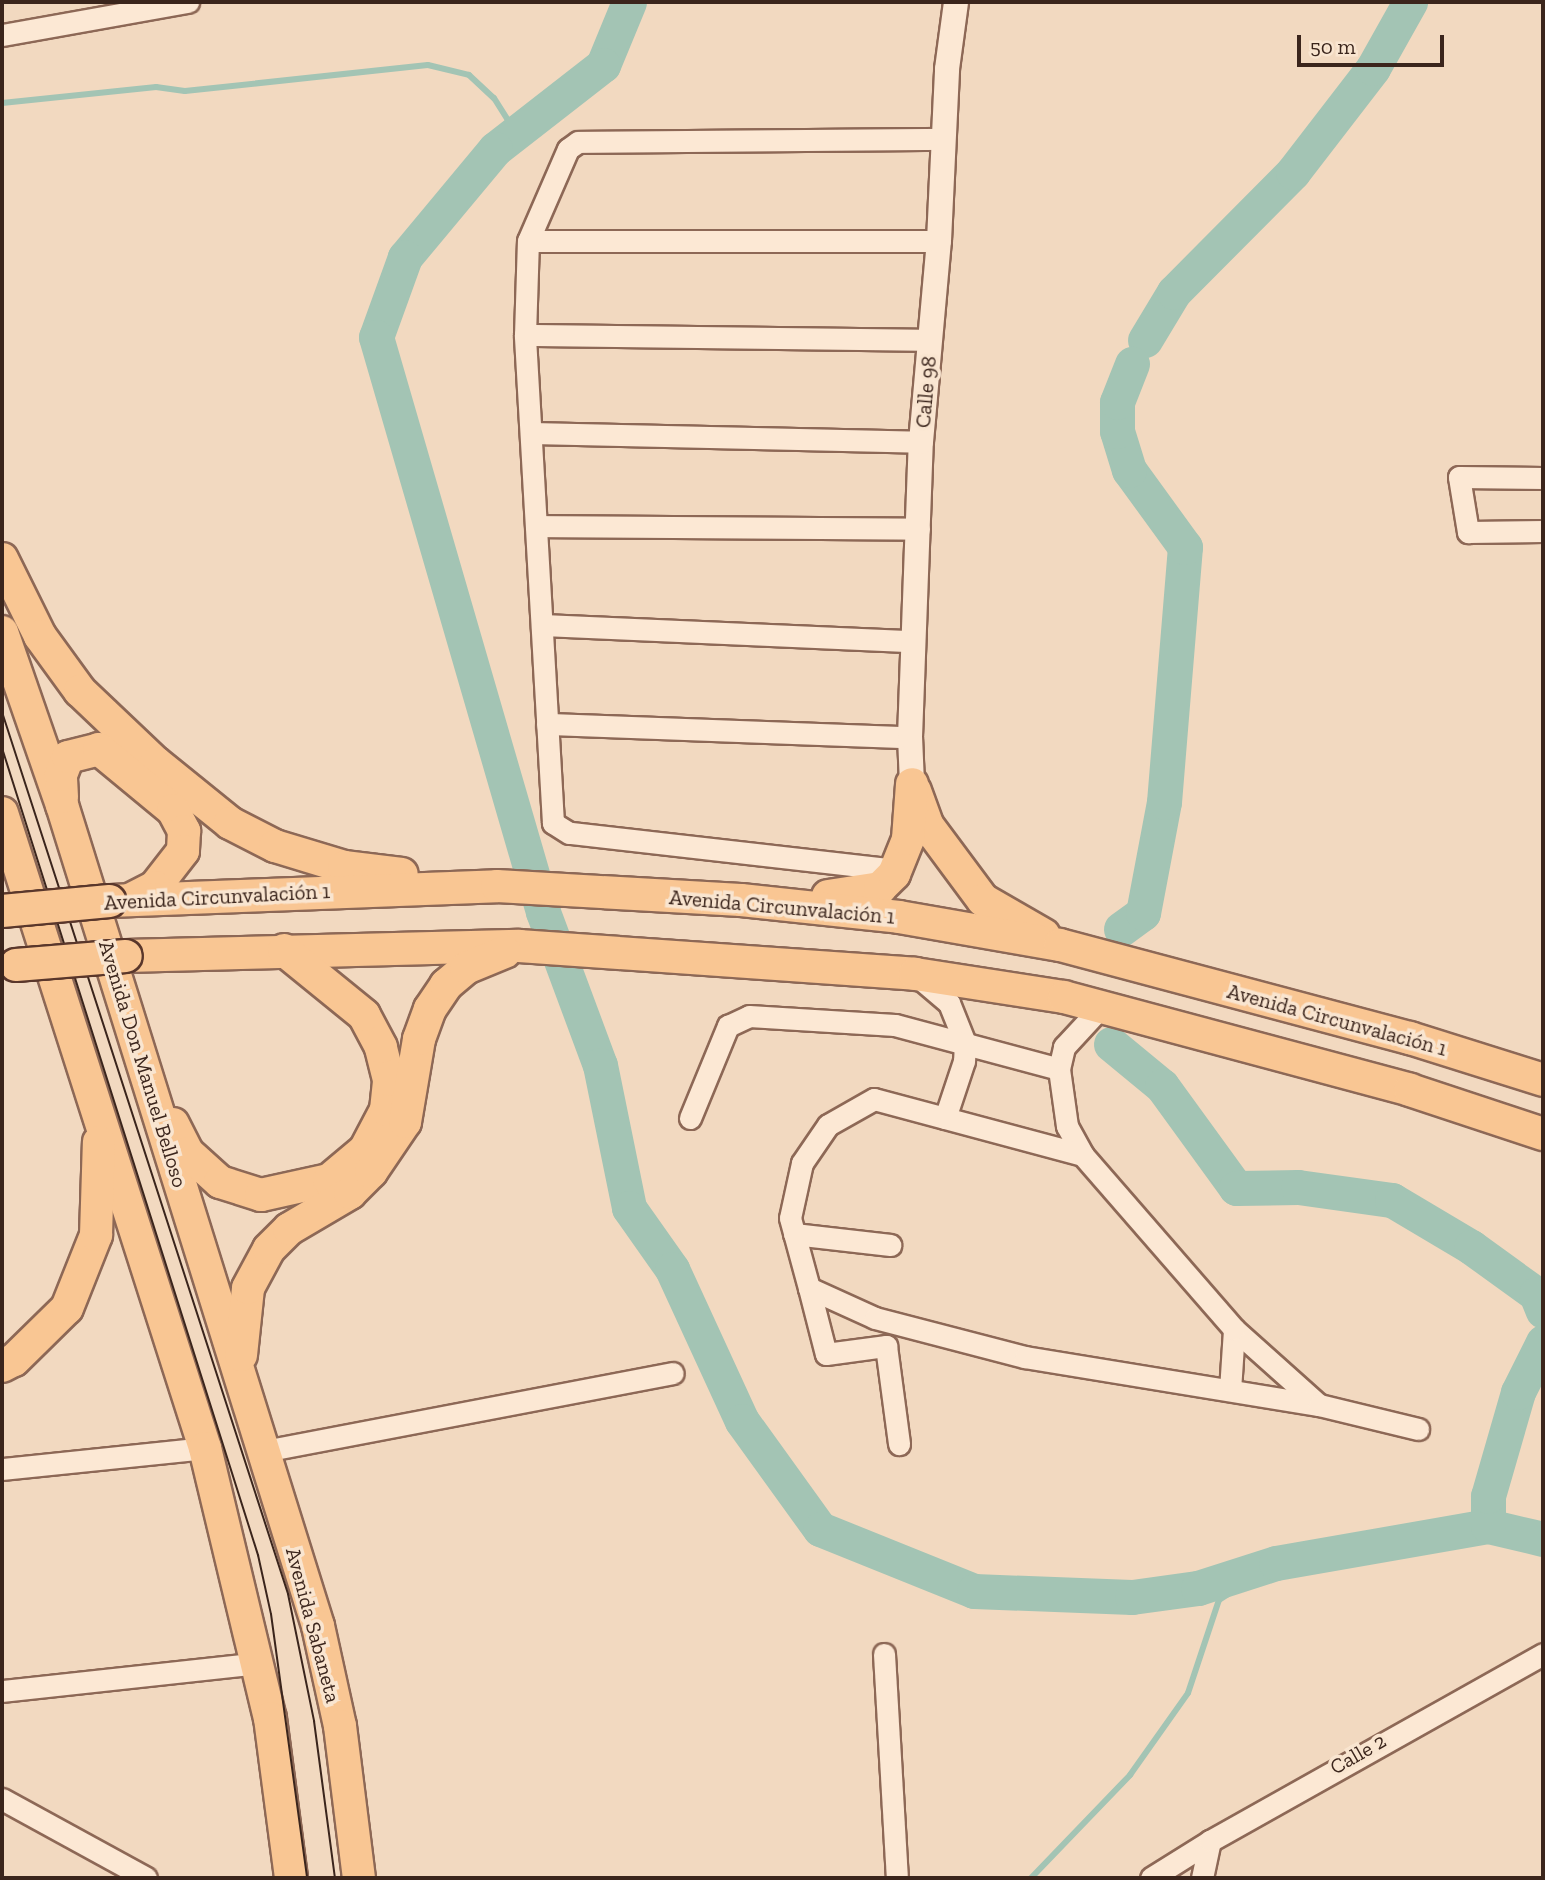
<!DOCTYPE html>
<html>
<head>
<meta charset="utf-8">
<style>
	body { margin:0 }
	#map { position:relative; width:1545px; height:1880px; overflow:hidden; background:#f2d9c0; font-family:"Zilla Slab",serif }
	div>[style] { position:absolute }
	.stream>* { height:6px; margin:-3px; padding:0 3px; transform-origin:3px; border-radius:3px; background:#a3c4b4 }
	.river>* { height:35px; margin:-17.5px; padding:0 17.5px; transform-origin:17.5px; border-radius:17.5px; background:#a3c4b4 }
	.roads { filter:drop-shadow(2px 0 #8d6856) drop-shadow(-2px 0 #8d6856) drop-shadow(0 2px #8d6856) drop-shadow(0 -2px #8d6856) }
	.minor>* { height:21px; margin:-10.5px; padding:0 10.5px; transform-origin:10.5px; border-radius:10.5px; background:#fce8d4 }
	.tertiary>* { height:24px; margin:-12px; padding:0 12px; transform-origin:12px; border-radius:12px; background:#fce8d4 }
	.primary>* { height:32px; margin:-16px; padding:0 16px; transform-origin:16px; border-radius:16px; background:#f9c693 }
	.tram>* { height:2px; margin:-1px; padding:0 1px; transform-origin:1px; border-radius:1px; background:#3b251c }
	.bridges { filter:drop-shadow(2px 0 #5a372b) drop-shadow(-2px 0 #5a372b) drop-shadow(0 2px #5a372b) drop-shadow(0 -2px #5a372b) }
	.primary-bridge>* { height:32px; margin:-16px; padding:0 16px; transform-origin:16px; border-radius:16px; background:#f9c693 }
	span { translate:-50% -50%; white-space:nowrap; text-align:center; line-height:1.15; -webkit-text-stroke:7px #f9e5d0; paint-order:stroke }
	.street-label { font-size:21px; color:#3b251c }
	.frame { position:absolute; inset:0; border:4px solid #3b251c; pointer-events:none }
	.scale { position:absolute; left:1297px; top:35px; width:147px; height:32px; box-sizing:border-box; border:4px solid #3b251c; border-top:0; padding-left:9px; font-size:21px; line-height:24px; white-space:nowrap; color:#3b251c; -webkit-text-stroke:5px #f9e5d0; paint-order:stroke }
</style>
</head>
<body>
<div id="map">
	<div class="stream">
		<i style="left:2px;top:103px;width:155px;rotate:-5.9deg"></i>
		<i style="left:156px;top:87px;width:29px;rotate:8deg"></i>
		<i style="left:185px;top:91px;width:244px;rotate:-6.1deg"></i>
		<i style="left:428px;top:65px;width:42px;rotate:13.7deg"></i>
		<i style="left:469px;top:75px;width:34px;rotate:43deg"></i>
		<i style="left:494px;top:98px;width:41px;rotate:57.8deg"></i>
		<i style="left:1031px;top:1878px;width:143px;rotate:-46.1deg"></i>
		<i style="left:1130px;top:1775px;width:100px;rotate:-54.7deg"></i>
		<i style="left:1188px;top:1693px;width:98px;rotate:-71.6deg"></i>
		<i style="left:1219px;top:1600px;width:68px;rotate:-33deg"></i>
	</div>
	<div class="river">
		<i style="left:629px;top:2px;width:68px;rotate:112.4deg"></i>
		<i style="left:603px;top:65px;width:137px;rotate:142.1deg"></i>
		<i style="left:495px;top:149px;width:141px;rotate:129.8deg"></i>
		<i style="left:405px;top:257px;width:85px;rotate:109.9deg"></i>
		<i style="left:376px;top:337px;width:599px;rotate:73.8deg"></i>
		<i style="left:543px;top:912px;width:163px;rotate:69.6deg"></i>
		<i style="left:600px;top:1065px;width:146px;rotate:78.5deg"></i>
		<i style="left:629px;top:1208px;width:75px;rotate:54.8deg"></i>
		<i style="left:672px;top:1269px;width:167px;rotate:65.3deg"></i>
		<i style="left:742px;top:1421px;width:133px;rotate:54.2deg"></i>
		<i style="left:820px;top:1529px;width:166px;rotate:21.9deg"></i>
		<i style="left:974px;top:1591px;width:158px;rotate:2.2deg"></i>
		<i style="left:1132px;top:1597px;width:67px;rotate:-7.8deg"></i>
		<i style="left:1198px;top:1588px;width:82px;rotate:-17.8deg"></i>
		<i style="left:1276px;top:1563px;width:215px;rotate:-9.9deg"></i>
		<i style="left:1488px;top:1526px;width:57px;rotate:13.3deg"></i>
		<i style="left:1145px;top:340px;width:56px;rotate:-58.9deg"></i>
		<i style="left:1174px;top:292px;width:169px;rotate:-45.2deg"></i>
		<i style="left:1293px;top:172px;width:131px;rotate:-52.4deg"></i>
		<i style="left:1373px;top:68px;width:76px;rotate:-60.7deg"></i>
		<i style="left:1121px;top:929px;width:27px;rotate:-36deg"></i>
		<i style="left:1143px;top:913px;width:113px;rotate:-79.3deg"></i>
		<i style="left:1164px;top:802px;width:256px;rotate:-85.3deg"></i>
		<i style="left:1185px;top:547px;width:95px;rotate:-126deg"></i>
		<i style="left:1129px;top:470px;width:41px;rotate:-107.1deg"></i>
		<i style="left:1117px;top:431px;width:29px;rotate:-90deg"></i>
		<i style="left:1117px;top:402px;width:41px;rotate:-68.5deg"></i>
		<i style="left:1111px;top:1044px;width:66px;rotate:39.5deg"></i>
		<i style="left:1162px;top:1086px;width:126px;rotate:54deg"></i>
		<i style="left:1236px;top:1188px;width:62px;rotate:-0.9deg"></i>
		<i style="left:1298px;top:1187px;width:95px;rotate:7.9deg"></i>
		<i style="left:1392px;top:1200px;width:92px;rotate:30.7deg"></i>
		<i style="left:1471px;top:1247px;width:80px;rotate:35.9deg"></i>
		<i style="left:1536px;top:1294px;width:18px;rotate:68deg"></i>
		<i style="left:1488px;top:1526px;width:30px;rotate:-90deg"></i>
		<i style="left:1488px;top:1496px;width:108px;rotate:-73.9deg"></i>
		<i style="left:1518px;top:1392px;width:56px;rotate:-63.4deg"></i>
	</div>
	<div class="roads">
		<div class="minor">
			<i style="left:2px;top:35px;width:189px;rotate:-10.1deg"></i>
			<i style="left:528px;top:241px;width:411px"></i>
			<i style="left:525px;top:335px;width:405px;rotate:0.7deg"></i>
			<i style="left:531px;top:433px;width:390px;rotate:1.3deg"></i>
			<i style="left:1543px;top:478px;width:84px;rotate:-179.3deg"></i>
			<i style="left:1459px;top:477px;width:56px;rotate:80.7deg"></i>
			<i style="left:1468px;top:532px;width:75px;rotate:-0.8deg"></i>
			<i style="left:536px;top:526px;width:383px;rotate:0.4deg"></i>
			<i style="left:542px;top:625px;width:371px;rotate:2.5deg"></i>
			<i style="left:547px;top:724px;width:363px;rotate:2.1deg"></i>
			<i style="left:896px;top:870px;width:329px;rotate:-173.5deg"></i>
			<i style="left:569px;top:833px;width:19px;rotate:-148deg"></i>
			<i style="left:553px;top:823px;width:489px;rotate:-93.3deg"></i>
			<i style="left:525px;top:335px;width:94px;rotate:-88.2deg"></i>
			<i style="left:528px;top:241px;width:100px;rotate:-66.5deg"></i>
			<i style="left:568px;top:149px;width:12px;rotate:-35deg"></i>
			<i style="left:578px;top:142px;width:366px;rotate:-0.5deg"></i>
			<i style="left:917px;top:976px;width:42px;rotate:40.2deg"></i>
			<i style="left:949px;top:1003px;width:43px;rotate:68.2deg"></i>
			<i style="left:965px;top:1043px;width:18px;rotate:93deg"></i>
			<i style="left:964px;top:1061px;width:60px;rotate:108.4deg"></i>
			<i style="left:690px;top:1118px;width:100px;rotate:-67.6deg"></i>
			<i style="left:728px;top:1026px;width:23px;rotate:-25deg"></i>
			<i style="left:749px;top:1016px;width:146px;rotate:3.5deg"></i>
			<i style="left:895px;top:1025px;width:170px;rotate:15deg"></i>
			<i style="left:1083px;top:1155px;width:33px;rotate:-119deg"></i>
			<i style="left:1067px;top:1126px;width:58px;rotate:-98deg"></i>
			<i style="left:1059px;top:1069px;width:23px;rotate:-77deg"></i>
			<i style="left:1064px;top:1047px;width:54px;rotate:-47.2deg"></i>
			<i style="left:794px;top:1234px;width:97px;rotate:6.5deg"></i>
			<i style="left:809px;top:1288px;width:68px;rotate:75.6deg"></i>
			<i style="left:826px;top:1354px;width:61px;rotate:-7.6deg"></i>
			<i style="left:886px;top:1346px;width:99px;rotate:82.4deg"></i>
			<i style="left:1230px;top:1390px;width:61px;rotate:-86.2deg"></i>
			<i style="left:1319px;top:1405px;width:114px;rotate:-138.2deg"></i>
			<i style="left:1234px;top:1329px;width:230px;rotate:-131deg"></i>
			<i style="left:1083px;top:1155px;width:216px;rotate:-165deg"></i>
			<i style="left:874px;top:1099px;width:53px;rotate:150.5deg"></i>
			<i style="left:828px;top:1125px;width:46px;rotate:124.4deg"></i>
			<i style="left:802px;top:1163px;width:56px;rotate:102.3deg"></i>
			<i style="left:790px;top:1218px;width:73px;rotate:74.8deg"></i>
			<i style="left:809px;top:1288px;width:72px;rotate:24.4deg"></i>
			<i style="left:875px;top:1318px;width:155px;rotate:14.6deg"></i>
			<i style="left:1025px;top:1357px;width:298px;rotate:9.3deg"></i>
			<i style="left:1319px;top:1405px;width:102px;rotate:13.6deg"></i>
			<i style="left:264px;top:1451px;width:416px;rotate:-10.8deg"></i>
			<i style="left:2px;top:1469px;width:204px;rotate:-5.9deg"></i>
			<i style="left:884px;top:1654px;width:224px;rotate:86.7deg"></i>
			<i style="left:2px;top:1691px;width:259px;rotate:-6.2deg"></i>
			<i style="left:2px;top:1799px;width:164px;rotate:28.7deg"></i>
			<i style="left:1151px;top:1878px;width:70px;rotate:-32.1deg"></i>
			<i style="left:1202px;top:1878px;width:38px;rotate:-78deg"></i>
			<i style="left:1210px;top:1841px;width:382px;rotate:-29.3deg"></i>
		</div>
		<div class="tertiary">
			<i style="left:912px;top:784px;width:47px;rotate:-92.4deg"></i>
			<i style="left:910px;top:737px;width:295px;rotate:-87.9deg"></i>
			<i style="left:921px;top:442px;width:202px;rotate:-84.9deg"></i>
			<i style="left:939px;top:241px;width:172px;rotate:-87.3deg"></i>
			<i style="left:947px;top:69px;width:68px;rotate:-82.3deg"></i>
		</div>
		<div class="primary">
			<i style="left:2px;top:559px;width:86px;rotate:63.7deg"></i>
			<i style="left:40px;top:636px;width:68px;rotate:54deg"></i>
			<i style="left:80px;top:691px;width:105px;rotate:43.5deg"></i>
			<i style="left:156px;top:763px;width:95px;rotate:39deg"></i>
			<i style="left:230px;top:823px;width:51px;rotate:27.1deg"></i>
			<i style="left:275px;top:846px;width:72px;rotate:16.9deg"></i>
			<i style="left:344px;top:867px;width:58px;rotate:6.9deg"></i>
			<i style="left:2px;top:632px;width:183px;rotate:70.9deg"></i>
			<i style="left:62px;top:805px;width:860px;rotate:72.68deg"></i>
			<i style="left:318px;top:1626px;width:102px;rotate:77.6deg"></i>
			<i style="left:340px;top:1726px;width:153px;rotate:82.9deg"></i>
			<i style="left:915px;top:791px;width:37px;rotate:70deg"></i>
			<i style="left:928px;top:826px;width:92px;rotate:53.4deg"></i>
			<i style="left:983px;top:900px;width:70px;rotate:29.8deg"></i>
			<i style="left:62px;top:797px;width:22px;rotate:-93deg"></i>
			<i style="left:61px;top:775px;width:19px;rotate:-69deg"></i>
			<i style="left:68px;top:757px;width:32px;rotate:-14deg"></i>
			<i style="left:99px;top:749px;width:96px;rotate:39.5deg"></i>
			<i style="left:173px;top:810px;width:24px;rotate:62deg"></i>
			<i style="left:184px;top:831px;width:20px;rotate:93deg"></i>
			<i style="left:183px;top:851px;width:46px;rotate:127.9deg"></i>
			<i style="left:155px;top:887px;width:28px;rotate:153deg"></i>
			<i style="left:2px;top:813px;width:667px;rotate:72.27deg"></i>
			<i style="left:205px;top:1448px;width:278px;rotate:76.5deg"></i>
			<i style="left:270px;top:1718px;width:161px;rotate:82.5deg"></i>
			<i style="left:828px;top:896px;width:53px;rotate:-8.7deg"></i>
			<i style="left:880px;top:888px;width:20px;rotate:-45deg"></i>
			<i style="left:894px;top:874px;width:38px;rotate:-68deg"></i>
			<i style="left:908px;top:839px;width:55px;rotate:-85.8deg"></i>
			<i style="left:110px;top:901px;width:387px;rotate:-2.2deg"></i>
			<i style="left:497px;top:886px;width:244px;rotate:3.3deg"></i>
			<i style="left:741px;top:900px;width:159px;rotate:6.1deg"></i>
			<i style="left:899px;top:917px;width:163px;rotate:9.9deg"></i>
			<i style="left:1060px;top:945px;width:362px;rotate:14.9deg"></i>
			<i style="left:1410px;top:1038px;width:139px;rotate:17.5deg"></i>
			<i style="left:126px;top:956px;width:393px;rotate:-1.5deg"></i>
			<i style="left:519px;top:946px;width:397px;rotate:4deg"></i>
			<i style="left:915px;top:974px;width:151px;rotate:8.8deg"></i>
			<i style="left:1064px;top:997px;width:358px;rotate:15deg"></i>
			<i style="left:1410px;top:1090px;width:140px;rotate:18.3deg"></i>
			<i style="left:173px;top:1124px;width:33px;rotate:63deg"></i>
			<i style="left:188px;top:1153px;width:43px;rotate:42.2deg"></i>
			<i style="left:220px;top:1182px;width:43px;rotate:17.6deg"></i>
			<i style="left:261px;top:1195px;width:70px;rotate:-12.4deg"></i>
			<i style="left:329px;top:1180px;width:47px;rotate:-39.8deg"></i>
			<i style="left:365px;top:1150px;width:45px;rotate:-62.3deg"></i>
			<i style="left:386px;top:1110px;width:30px;rotate:-84deg"></i>
			<i style="left:389px;top:1080px;width:34px;rotate:-104deg"></i>
			<i style="left:381px;top:1047px;width:36px;rotate:-118deg"></i>
			<i style="left:364px;top:1015px;width:103px;rotate:-140.9deg"></i>
			<i style="left:241px;top:1355px;width:67px;rotate:-84deg"></i>
			<i style="left:248px;top:1288px;width:44px;rotate:-61.7deg"></i>
			<i style="left:269px;top:1249px;width:28px;rotate:-45deg"></i>
			<i style="left:289px;top:1229px;width:71px;rotate:-30.5deg"></i>
			<i style="left:350px;top:1193px;width:30px;rotate:-45deg"></i>
			<i style="left:371px;top:1172px;width:60px;rotate:-55.8deg"></i>
			<i style="left:405px;top:1122px;width:84px;rotate:-80.4deg"></i>
			<i style="left:419px;top:1039px;width:32px;rotate:-70deg"></i>
			<i style="left:430px;top:1009px;width:29px;rotate:-56deg"></i>
			<i style="left:446px;top:985px;width:26px;rotate:-40deg"></i>
			<i style="left:466px;top:968px;width:42px;rotate:-22.3deg"></i>
			<i style="left:2px;top:1366px;width:13px;rotate:-27deg"></i>
			<i style="left:14px;top:1360px;width:74px;rotate:-44.5deg"></i>
			<i style="left:67px;top:1308px;width:79px;rotate:-68.3deg"></i>
			<i style="left:96px;top:1235px;width:93px;rotate:-88.2deg"></i>
		</div>
	</div>
	<div class="tram">
		<i style="left:2px;top:712px;width:927px;rotate:72.03deg"></i>
		<i style="left:288px;top:1594px;width:130px;rotate:78.4deg"></i>
		<i style="left:314px;top:1721px;width:158px;rotate:82.4deg"></i>
		<i style="left:2px;top:748px;width:847px;rotate:72.4deg"></i>
		<i style="left:258px;top:1555px;width:60px;rotate:77.6deg"></i>
		<i style="left:271px;top:1614px;width:266px;rotate:82.2deg"></i>
	</div>
	<div class="bridges">
		<div class="primary-bridge">
			<i style="left:2px;top:911px;width:108px;rotate:-5.3deg"></i>
			<i style="left:16px;top:965px;width:110px;rotate:-4.7deg"></i>
		</div>
	</div>
	<div class="street-label">
		<span style="left:926px;top:392px;rotate:-85deg">Calle 98</span>
		<span style="left:217px;top:897px;rotate:-3deg">Avenida Circunvalación 1</span>
		<span style="left:782px;top:907px;rotate:5deg">Avenida Circunvalación 1</span>
		<span style="left:1337px;top:1020px;rotate:15deg">Avenida Circunvalación 1</span>
		<span style="left:143px;top:1064px;rotate:73deg">Avenida Don Manuel Belloso</span>
		<span style="left:313px;top:1625px;rotate:75deg">Avenida Sabaneta</span>
		<span style="left:1358px;top:1754px;rotate:-30deg">Calle 2</span>
	</div>
	<div class="frame"></div>
	<div class="scale">50 m</div>
</div>
</body>
</html>
